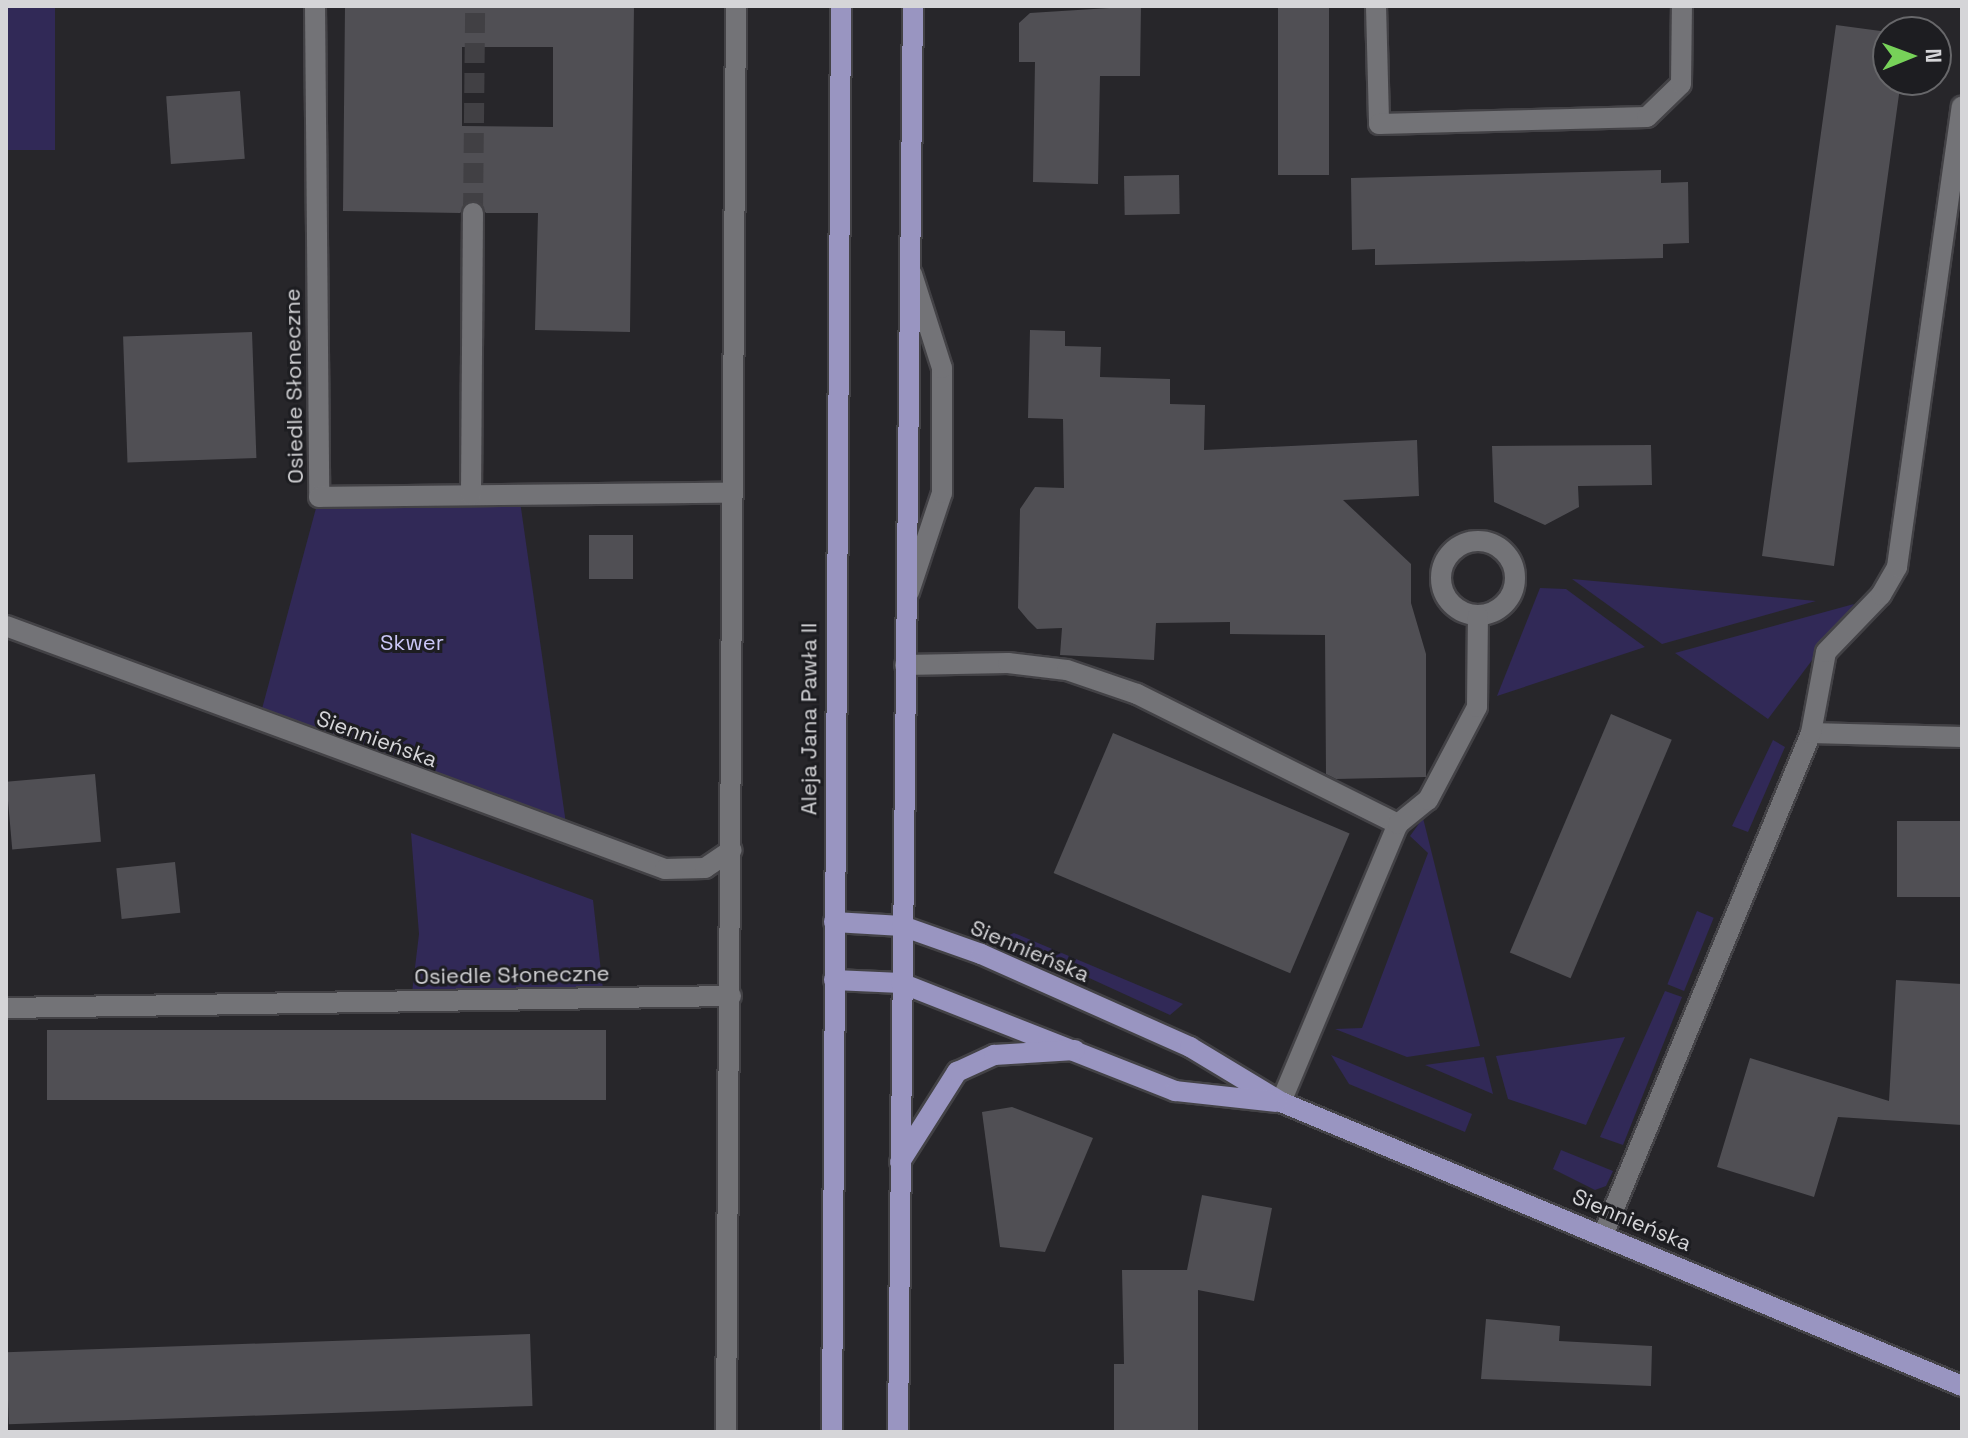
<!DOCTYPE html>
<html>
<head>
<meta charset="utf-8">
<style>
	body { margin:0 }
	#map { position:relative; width:1968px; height:1438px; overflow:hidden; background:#27262a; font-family:"Space Grotesk",sans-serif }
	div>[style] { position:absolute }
	.green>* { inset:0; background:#312957; transform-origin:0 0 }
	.building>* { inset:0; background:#504f54; transform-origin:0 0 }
	.minor-tunnel>* { height:20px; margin-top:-10px; transform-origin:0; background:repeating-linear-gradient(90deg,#414044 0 20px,transparent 0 30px) }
	.roads { filter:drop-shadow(2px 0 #434246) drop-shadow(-2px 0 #434246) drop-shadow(0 2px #434246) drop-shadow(0 -2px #434246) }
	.minor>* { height:20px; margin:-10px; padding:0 10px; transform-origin:10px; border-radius:10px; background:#737377 }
	.minor>.ring { margin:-10px; padding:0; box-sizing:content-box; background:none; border:20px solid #737377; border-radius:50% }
	.major>* { height:20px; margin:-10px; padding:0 10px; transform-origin:10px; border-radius:10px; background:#9995c1 }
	span { translate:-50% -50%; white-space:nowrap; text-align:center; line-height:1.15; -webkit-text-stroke:6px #1d1d21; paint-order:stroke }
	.street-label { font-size:22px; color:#d5d5d8 }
	.park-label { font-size:22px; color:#cac6f6 }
	.frame { position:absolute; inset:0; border:8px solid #d5d5d8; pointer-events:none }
	.north { position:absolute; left:1872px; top:16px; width:80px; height:80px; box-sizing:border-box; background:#1d1d21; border:2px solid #67676a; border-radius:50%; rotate:89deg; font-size:22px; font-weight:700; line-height:32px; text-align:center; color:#d5d5d8 }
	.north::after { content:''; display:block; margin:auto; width:28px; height:36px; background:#77d259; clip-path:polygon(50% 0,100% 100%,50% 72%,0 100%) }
</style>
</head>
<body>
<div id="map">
	<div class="green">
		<i style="left:6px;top:6px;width:49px;height:144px"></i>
		<i style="clip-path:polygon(519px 494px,567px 831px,259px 720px,319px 497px)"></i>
		<i style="clip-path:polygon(1572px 579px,1816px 601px,1662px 644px)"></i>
		<i style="clip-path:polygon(1540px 588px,1566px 589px,1645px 647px,1497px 696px)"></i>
		<i style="clip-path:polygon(1854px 604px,1768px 719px,1675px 653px)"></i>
		<i style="clip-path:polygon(1773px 740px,1785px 747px,1748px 832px,1732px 826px)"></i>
		<i style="clip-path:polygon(1423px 818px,1480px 1046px,1407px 1057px,1335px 1029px,1362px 1028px,1428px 853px,1410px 836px)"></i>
		<i style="clip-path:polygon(411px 833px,593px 900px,604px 998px,411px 1001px,419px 934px)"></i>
		<i style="left:1697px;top:911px;width:18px;height:79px;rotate:22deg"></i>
		<i style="clip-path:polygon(1014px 933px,1183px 1004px,1170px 1015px,1002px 938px)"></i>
		<i style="clip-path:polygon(1665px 991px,1682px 997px,1623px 1145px,1600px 1137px)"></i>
		<i style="clip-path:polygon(1625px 1037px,1586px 1125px,1508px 1099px,1496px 1056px)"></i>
		<i style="clip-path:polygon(1331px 1055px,1472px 1114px,1465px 1132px,1349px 1084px)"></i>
		<i style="clip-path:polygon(1484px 1057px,1493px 1094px,1425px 1065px)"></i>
		<i style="clip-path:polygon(1561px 1150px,1613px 1171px,1606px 1186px,1595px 1190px,1553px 1169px)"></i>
	</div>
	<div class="building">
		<i style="clip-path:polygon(evenodd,345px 6px,634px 6px,630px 332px,535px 330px,538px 213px,486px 213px,474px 200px,460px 213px,343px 211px,345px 6px,462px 47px,553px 47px,553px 127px,462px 126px,462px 47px)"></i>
		<i style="clip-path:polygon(1141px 6px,1140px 76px,1100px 76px,1098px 184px,1033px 182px,1035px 62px,1019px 62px,1019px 23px,1030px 13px)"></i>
		<i style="left:1278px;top:6px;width:51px;height:169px"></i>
		<i style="clip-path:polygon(1836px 25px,1888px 32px,1888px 80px,1901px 80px,1834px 566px,1762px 556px)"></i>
		<i style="left:240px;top:91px;width:68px;height:74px;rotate:86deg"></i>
		<i style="clip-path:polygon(1661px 170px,1661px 183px,1688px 182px,1689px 243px,1663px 244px,1663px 258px,1375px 265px,1375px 249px,1352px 250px,1351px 178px)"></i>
		<i style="left:1179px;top:175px;width:39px;height:55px;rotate:89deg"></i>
		<i style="clip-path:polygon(1030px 330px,1065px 331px,1065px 346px,1101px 347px,1100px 377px,1170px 379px,1170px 404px,1205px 405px,1204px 450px,1417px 440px,1419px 496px,1343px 500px,1411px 564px,1411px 603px,1426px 654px,1426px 777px,1336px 779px,1326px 774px,1325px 635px,1230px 634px,1230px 622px,1156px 623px,1154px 660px,1060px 655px,1062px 628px,1037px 629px,1028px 620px,1018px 608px,1020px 509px,1035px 487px,1064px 488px,1063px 419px,1028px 418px)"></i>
		<i style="left:252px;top:332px;width:126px;height:129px;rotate:88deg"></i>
		<i style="clip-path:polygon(1651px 445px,1652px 485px,1578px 486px,1579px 507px,1545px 525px,1494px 502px,1492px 446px)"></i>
		<i style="left:589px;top:535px;width:44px;height:44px"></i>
		<i style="left:1611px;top:714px;width:66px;height:259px;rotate:23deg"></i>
		<i style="left:1113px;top:733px;width:257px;height:152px;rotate:23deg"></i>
		<i style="left:95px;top:774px;width:68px;height:89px;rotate:85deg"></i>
		<i style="left:1962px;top:821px;width:76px;height:65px;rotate:90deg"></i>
		<i style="left:175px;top:862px;width:51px;height:59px;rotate:84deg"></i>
		<i style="clip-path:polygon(1896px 980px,1962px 984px,1962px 1125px,1838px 1117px,1814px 1197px,1717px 1167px,1750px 1058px,1889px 1101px)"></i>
		<i style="left:606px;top:1030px;width:70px;height:559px;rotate:90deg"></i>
		<i style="clip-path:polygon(1012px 1107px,1093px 1138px,1045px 1252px,1000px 1247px,982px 1112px)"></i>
		<i style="clip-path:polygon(1202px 1195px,1272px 1208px,1254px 1301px,1198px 1290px,1198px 1432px,1114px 1432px,1114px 1364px,1124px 1364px,1122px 1270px,1187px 1270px)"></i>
		<i style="clip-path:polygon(1486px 1319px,1560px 1326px,1559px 1341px,1652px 1346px,1651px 1386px,1481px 1379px)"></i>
		<i style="left:530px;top:1334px;width:72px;height:524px;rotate:88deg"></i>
	</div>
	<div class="minor-tunnel">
		<i style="left:473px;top:213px;width:207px;rotate:-89.4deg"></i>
	</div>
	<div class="roads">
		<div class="minor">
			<i style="left:315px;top:6px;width:491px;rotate:89.5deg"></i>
			<i style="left:319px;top:497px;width:413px;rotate:-0.6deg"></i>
			<i style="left:1376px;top:6px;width:118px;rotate:88.5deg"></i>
			<i style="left:1379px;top:124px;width:268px;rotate:-1.5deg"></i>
			<i style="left:1647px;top:117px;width:47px;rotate:-44.1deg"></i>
			<i style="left:1681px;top:84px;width:78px;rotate:-89.3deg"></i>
			<i style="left:471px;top:495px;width:282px;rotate:-89.6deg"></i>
			<i class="ring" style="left:1441px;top:541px;width:54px;height:54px"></i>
			<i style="left:909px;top:592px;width:104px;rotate:-71.6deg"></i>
			<i style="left:942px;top:493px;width:125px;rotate:-90deg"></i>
			<i style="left:942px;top:368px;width:99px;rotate:-107.7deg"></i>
			<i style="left:6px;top:626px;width:702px;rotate:20.24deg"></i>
			<i style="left:665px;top:869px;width:40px;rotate:-1.4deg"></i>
			<i style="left:705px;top:868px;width:32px;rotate:-34deg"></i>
			<i style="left:905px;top:665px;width:103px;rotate:-1.1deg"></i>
			<i style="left:1008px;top:663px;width:59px;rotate:6.8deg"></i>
			<i style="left:1067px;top:670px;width:74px;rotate:18.9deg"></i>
			<i style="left:1137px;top:694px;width:292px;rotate:26.5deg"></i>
			<i style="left:1811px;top:733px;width:151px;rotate:1.5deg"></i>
			<i style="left:6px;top:1008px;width:725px;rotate:-0.95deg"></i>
			<i style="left:1281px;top:1102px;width:302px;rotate:-67.2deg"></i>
			<i style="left:1398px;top:824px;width:38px;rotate:-39deg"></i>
			<i style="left:1428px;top:800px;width:105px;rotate:-62.2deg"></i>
			<i style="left:1477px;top:707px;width:91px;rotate:-89.4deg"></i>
			<i style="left:1603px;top:1235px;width:543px;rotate:-67.49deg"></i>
			<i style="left:1811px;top:733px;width:82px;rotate:-79.5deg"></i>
			<i style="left:1826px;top:652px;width:79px;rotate:-46deg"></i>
			<i style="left:1881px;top:595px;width:32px;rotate:-60deg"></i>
			<i style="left:1897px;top:567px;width:465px;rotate:-82deg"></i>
			<i style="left:726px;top:1432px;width:1426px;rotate:-89.6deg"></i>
		</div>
		<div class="major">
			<i style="left:834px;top:922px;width:68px;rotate:3.4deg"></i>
			<i style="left:902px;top:926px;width:84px;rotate:19.5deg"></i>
			<i style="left:981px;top:954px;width:229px;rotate:24deg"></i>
			<i style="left:1190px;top:1047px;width:106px;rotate:31.1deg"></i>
			<i style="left:1281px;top:1102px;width:738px;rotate:22.64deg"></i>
			<i style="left:834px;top:980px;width:67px;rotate:2.6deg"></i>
			<i style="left:901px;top:983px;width:295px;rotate:21.5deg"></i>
			<i style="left:1175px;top:1091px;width:102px;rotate:6.2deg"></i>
			<i style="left:900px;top:1162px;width:107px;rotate:-57.7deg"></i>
			<i style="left:957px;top:1072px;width:41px;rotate:-24.7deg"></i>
			<i style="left:994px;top:1055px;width:81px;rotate:-3.5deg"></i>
			<i style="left:832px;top:1432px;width:1426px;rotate:-89.64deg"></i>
			<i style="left:898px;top:1432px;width:1426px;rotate:-89.4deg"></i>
		</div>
	</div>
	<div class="street-label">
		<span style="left:294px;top:386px;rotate:-91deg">Osiedle Słoneczne</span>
		<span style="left:809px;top:719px;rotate:-90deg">Aleja Jana Pawła II</span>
		<span style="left:377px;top:739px;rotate:20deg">Siennieńska</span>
		<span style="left:1030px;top:951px;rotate:23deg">Siennieńska</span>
		<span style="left:512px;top:975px;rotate:-1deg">Osiedle Słoneczne</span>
		<span style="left:1632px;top:1220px;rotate:23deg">Siennieńska</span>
	</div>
	<div class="park-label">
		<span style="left:412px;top:643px">Skwer</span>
	</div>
	<div class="frame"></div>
	<div class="north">N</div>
</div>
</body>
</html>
